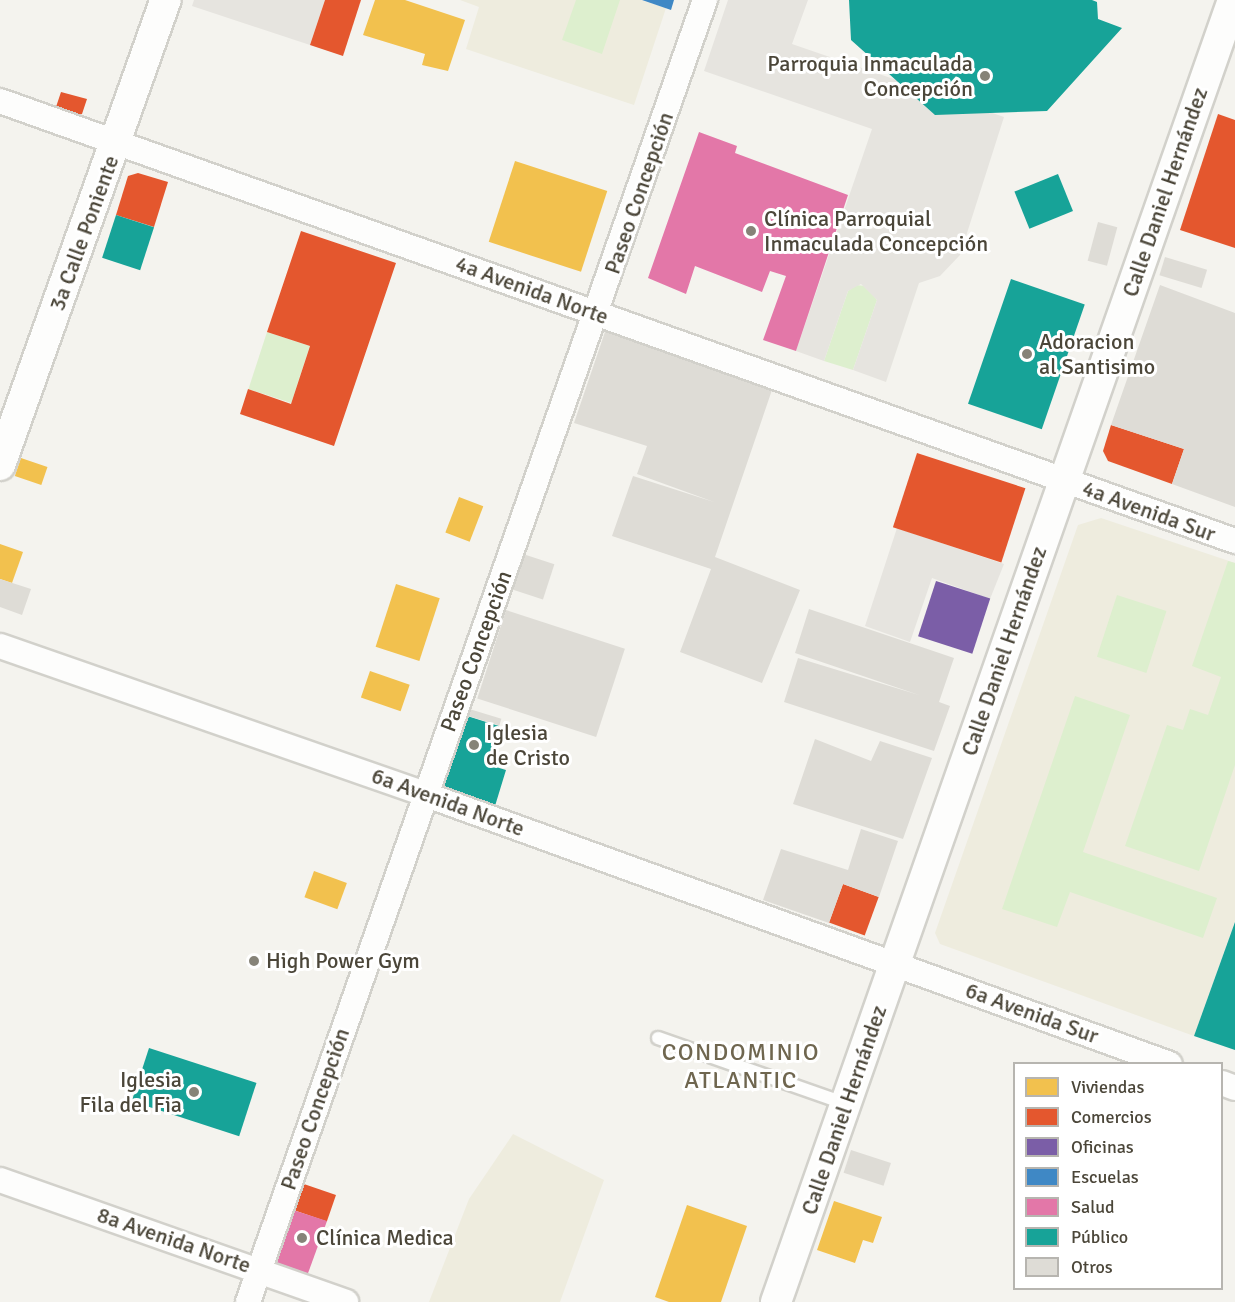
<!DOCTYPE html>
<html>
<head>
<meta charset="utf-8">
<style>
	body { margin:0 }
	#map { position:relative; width:1235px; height:1302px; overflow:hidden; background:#f4f3ee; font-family:Signika,sans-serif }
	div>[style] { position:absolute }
	.education>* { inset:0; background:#eeecde }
	.green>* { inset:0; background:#ddefce; transform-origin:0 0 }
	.parking>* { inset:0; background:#e6e4df }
	.homes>* { inset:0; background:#f2c14e; transform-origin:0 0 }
	.shops>* { inset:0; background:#e4572e; transform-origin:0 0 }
	.offices>* { inset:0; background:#7b5ea7; transform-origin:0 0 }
	.schools>* { inset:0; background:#3f88c5 }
	.health>* { inset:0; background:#e377a8 }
	.public>* { inset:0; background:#17a398; transform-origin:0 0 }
	.building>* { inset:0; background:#dedcd6; transform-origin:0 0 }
	.roads { filter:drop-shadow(2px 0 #d2d1cb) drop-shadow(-2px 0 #d2d1cb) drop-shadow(0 2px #d2d1cb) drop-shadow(0 -2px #d2d1cb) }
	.service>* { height:12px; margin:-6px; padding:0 6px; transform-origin:6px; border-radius:6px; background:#fdfdfc }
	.minor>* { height:24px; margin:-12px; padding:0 12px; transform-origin:12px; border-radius:12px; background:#fdfdfc }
	.tertiary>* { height:30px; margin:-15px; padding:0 15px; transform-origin:15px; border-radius:15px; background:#fdfdfc }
	.dots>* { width:16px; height:16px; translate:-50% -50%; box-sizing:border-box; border:3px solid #fff; border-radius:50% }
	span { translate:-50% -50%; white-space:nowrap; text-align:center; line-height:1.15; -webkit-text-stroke:6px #fff; paint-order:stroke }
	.poi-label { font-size:22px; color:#4b4639 }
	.right { translate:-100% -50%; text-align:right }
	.left { translate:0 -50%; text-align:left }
	.street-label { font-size:22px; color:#4b4639 }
	.neighbourhood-label { font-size:24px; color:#6f664f; letter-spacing:1.5px }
	.legend { position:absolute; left:1013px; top:1062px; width:210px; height:228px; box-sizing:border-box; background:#fff; border:2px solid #b7b5b0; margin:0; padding:8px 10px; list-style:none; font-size:18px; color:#4b4639 }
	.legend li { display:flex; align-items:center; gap:12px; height:30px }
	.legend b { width:30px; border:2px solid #b7b5b0 }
</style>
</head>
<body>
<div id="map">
	<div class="education">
		<i style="clip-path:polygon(460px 0,641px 0,666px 8px,634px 105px,466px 49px,479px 7px)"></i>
		<i style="clip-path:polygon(1101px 518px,1235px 563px,1235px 921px,1194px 1036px,940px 944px,935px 933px,1078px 525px)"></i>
		<i style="clip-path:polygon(513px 1134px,604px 1180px,560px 1302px,429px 1302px,469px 1199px)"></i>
	</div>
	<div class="green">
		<i style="clip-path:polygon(576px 0,620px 0,602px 54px,562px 40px)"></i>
		<i style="clip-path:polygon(856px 285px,866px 286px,877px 300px,853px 370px,824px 361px,848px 291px)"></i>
		<i style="left:267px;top:332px;width:45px;height:60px;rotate:18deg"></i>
		<i style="clip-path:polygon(1228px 561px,1235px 563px,1235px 765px,1199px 871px,1125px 846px,1167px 725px,1183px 730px,1190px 709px,1208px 715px,1221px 677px,1192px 666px)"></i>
		<i style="left:1117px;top:595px;width:52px;height:65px;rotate:18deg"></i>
		<i style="clip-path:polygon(1075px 696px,1130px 715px,1083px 852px,1217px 898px,1203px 938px,1070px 892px,1057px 927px,1002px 909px)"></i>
	</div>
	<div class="parking">
		<i style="clip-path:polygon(194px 0,325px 0,310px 45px,192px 6px)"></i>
		<i style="clip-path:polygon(728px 0,808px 0,792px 44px,1004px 117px,960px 255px,940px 276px,919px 283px,886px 382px,853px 370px,877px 300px,861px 284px,848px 291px,824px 361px,796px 351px,872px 129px,704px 71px)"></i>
		<i style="clip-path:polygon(897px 528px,1004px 564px,990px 599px,932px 578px,910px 642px,865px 626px)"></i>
	</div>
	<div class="homes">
		<i style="clip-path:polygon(375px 0,405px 0,465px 20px,448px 71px,422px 65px,425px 54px,363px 35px)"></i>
		<i style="left:515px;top:161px;width:97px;height:85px;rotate:18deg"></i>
		<i style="left:21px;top:458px;width:28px;height:19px;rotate:19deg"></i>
		<i style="left:459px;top:497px;width:26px;height:38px;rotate:21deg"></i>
		<i style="clip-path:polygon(0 544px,23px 552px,12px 583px,0 579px)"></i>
		<i style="left:396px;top:584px;width:46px;height:66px;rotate:18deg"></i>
		<i style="left:370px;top:671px;width:42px;height:28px;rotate:19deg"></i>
		<i style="left:314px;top:871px;width:35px;height:28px;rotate:20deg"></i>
		<i style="clip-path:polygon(834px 1201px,882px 1217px,873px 1243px,863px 1240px,855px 1263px,817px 1250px)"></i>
		<i style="clip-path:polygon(687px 1205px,747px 1226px,721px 1302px,669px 1302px,655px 1297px)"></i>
	</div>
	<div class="shops">
		<i style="clip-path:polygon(325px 0,361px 0,343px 56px,310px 45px)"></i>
		<i style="clip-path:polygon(61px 92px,87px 99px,82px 114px,68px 118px,54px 113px)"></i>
		<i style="clip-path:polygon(1218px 114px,1235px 120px,1235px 248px,1180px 230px)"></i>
		<i style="clip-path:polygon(138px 173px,168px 182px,154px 227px,116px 215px,128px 176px)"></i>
		<i style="clip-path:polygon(301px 231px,396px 263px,334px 446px,240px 414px,248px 389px,291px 404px,310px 346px,267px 332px)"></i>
		<i style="clip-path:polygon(1111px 425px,1184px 449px,1172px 484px,1108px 461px,1103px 451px)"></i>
		<i style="left:917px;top:453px;width:114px;height:78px;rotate:18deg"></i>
		<i style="left:843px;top:884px;width:38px;height:41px;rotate:20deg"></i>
		<i style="left:301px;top:1183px;width:37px;height:28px;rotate:19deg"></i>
	</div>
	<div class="offices">
		<i style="left:936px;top:581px;width:57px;height:58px;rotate:18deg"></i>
	</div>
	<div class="schools">
		<i style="clip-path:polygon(642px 0,674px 0,671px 10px)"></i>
	</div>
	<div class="health">
		<i style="clip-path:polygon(699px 132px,737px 146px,735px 153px,848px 195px,796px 351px,763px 340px,786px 276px,770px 271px,762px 292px,695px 266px,686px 294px,648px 278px)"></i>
		<i style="clip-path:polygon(293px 1210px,327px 1221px,307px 1276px,277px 1264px,276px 1256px)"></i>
	</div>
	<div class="public">
		<i style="clip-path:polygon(849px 0,1092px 0,1097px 2px,1098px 19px,1122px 28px,1047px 111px,935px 115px,851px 40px)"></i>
		<i style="left:1058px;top:174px;width:40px;height:47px;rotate:68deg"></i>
		<i style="left:116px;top:215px;width:40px;height:45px;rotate:18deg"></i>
		<i style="left:1011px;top:279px;width:78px;height:132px;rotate:19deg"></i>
		<i style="clip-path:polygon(464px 715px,499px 726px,486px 764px,506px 770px,495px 806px,441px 788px)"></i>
		<i style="clip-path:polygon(1235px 922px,1235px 1050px,1194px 1036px)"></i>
		<i style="left:149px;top:1048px;width:113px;height:56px;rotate:18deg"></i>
	</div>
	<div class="building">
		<i style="left:1098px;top:222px;width:20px;height:40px;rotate:15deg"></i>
		<i style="left:1165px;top:257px;width:44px;height:19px;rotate:17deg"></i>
		<i style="clip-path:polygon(1160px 285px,1235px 313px,1235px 507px,1172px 484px,1184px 449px,1111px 425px)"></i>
		<i style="clip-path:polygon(606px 329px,773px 387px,715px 557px,800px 590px,762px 683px,680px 652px,711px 569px,612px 536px,633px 476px,714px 502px,637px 474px,647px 446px,574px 423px)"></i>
		<i style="left:523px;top:554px;width:33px;height:37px;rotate:18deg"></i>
		<i style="clip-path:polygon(0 579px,31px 589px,22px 615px,0 607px)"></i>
		<i style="clip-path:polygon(809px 609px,954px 658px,939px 702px,950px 706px,934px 751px,784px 702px,798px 658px,919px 695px,795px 653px)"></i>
		<i style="left:506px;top:610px;width:125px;height:93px;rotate:18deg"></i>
		<i style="left:466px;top:708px;width:37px;height:7px;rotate:17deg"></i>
		<i style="clip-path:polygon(815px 739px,871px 761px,880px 741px,932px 758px,903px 839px,793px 804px)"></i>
		<i style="clip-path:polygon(861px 829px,898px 841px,879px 897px,843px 884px,829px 923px,763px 900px,781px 849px,848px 870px)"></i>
		<i style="left:851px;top:1150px;width:42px;height:24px;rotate:18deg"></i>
	</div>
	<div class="roads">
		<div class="service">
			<i style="left:658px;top:1038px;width:199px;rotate:19.3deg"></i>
		</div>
		<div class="minor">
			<i style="left:0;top:101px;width:1311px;rotate:19.61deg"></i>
			<i style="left:0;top:646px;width:449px;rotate:19.2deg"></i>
			<i style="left:424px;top:794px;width:793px;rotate:19.9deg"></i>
			<i style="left:1222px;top:1083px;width:14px;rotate:21deg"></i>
			<i style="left:0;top:1180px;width:367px;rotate:19.4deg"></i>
			<i style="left:248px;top:1302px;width:1380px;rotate:-70.66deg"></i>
		</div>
		<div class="tertiary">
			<i style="left:0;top:465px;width:494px;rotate:-70.4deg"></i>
			<i style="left:776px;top:1302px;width:1380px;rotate:-70.66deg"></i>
		</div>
	</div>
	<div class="dots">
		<i style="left:985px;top:76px;background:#868378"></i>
		<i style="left:751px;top:231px;background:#868378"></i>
		<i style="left:1027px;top:354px;background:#868378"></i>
		<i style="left:474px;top:745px;background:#868378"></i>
		<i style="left:254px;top:961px;background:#868378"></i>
		<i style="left:194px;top:1092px;background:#868378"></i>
		<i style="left:302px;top:1238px;background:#868378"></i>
	</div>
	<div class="poi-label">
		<span class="right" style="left:973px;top:76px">Parroquia Inmaculada<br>Concepción</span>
		<span class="left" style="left:764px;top:231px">Clínica Parroquial<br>Inmaculada Concepción</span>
		<span class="left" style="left:1039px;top:354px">Adoracion<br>al Santisimo</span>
		<span class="left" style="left:486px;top:745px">Iglesia<br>de Cristo</span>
		<span class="left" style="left:266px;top:961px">High Power Gym</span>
		<span class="right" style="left:182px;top:1092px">Iglesia<br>Fila del Fia</span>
		<span class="left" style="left:316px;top:1238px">Clínica Medica</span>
	</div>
	<div class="street-label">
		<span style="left:1165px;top:192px;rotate:-71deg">Calle Daniel Hernández</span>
		<span style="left:639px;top:193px;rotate:-71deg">Paseo Concepción</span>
		<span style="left:84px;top:233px;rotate:-70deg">3a Calle Poniente</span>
		<span style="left:532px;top:290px;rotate:20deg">4a Avenida Norte</span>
		<span style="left:1149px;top:511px;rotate:20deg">4a Avenida Sur</span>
		<span style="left:476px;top:651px;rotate:-70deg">Paseo Concepción</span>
		<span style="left:1004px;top:651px;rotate:-71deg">Calle Daniel Hernández</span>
		<span style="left:448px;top:802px;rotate:20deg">6a Avenida Norte</span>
		<span style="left:1032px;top:1013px;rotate:20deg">6a Avenida Sur</span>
		<span style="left:315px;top:1109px;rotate:-71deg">Paseo Concepción</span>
		<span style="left:844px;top:1110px;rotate:-71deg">Calle Daniel Hernández</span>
		<span style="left:174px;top:1240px;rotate:19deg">8a Avenida Norte</span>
	</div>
	<div class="neighbourhood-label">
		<span style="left:741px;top:1067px">CONDOMINIO<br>ATLANTIC</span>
	</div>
	<ul class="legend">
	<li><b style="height:16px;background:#f2c14e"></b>Viviendas</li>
	<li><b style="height:16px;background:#e4572e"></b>Comercios</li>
	<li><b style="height:16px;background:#7b5ea7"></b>Oficinas</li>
	<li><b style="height:16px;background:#3f88c5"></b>Escuelas</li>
	<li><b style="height:16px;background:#e377a8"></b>Salud</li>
	<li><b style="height:16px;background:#17a398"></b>Público</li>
	<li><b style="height:16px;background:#dedcd6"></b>Otros</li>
	</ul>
</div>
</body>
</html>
